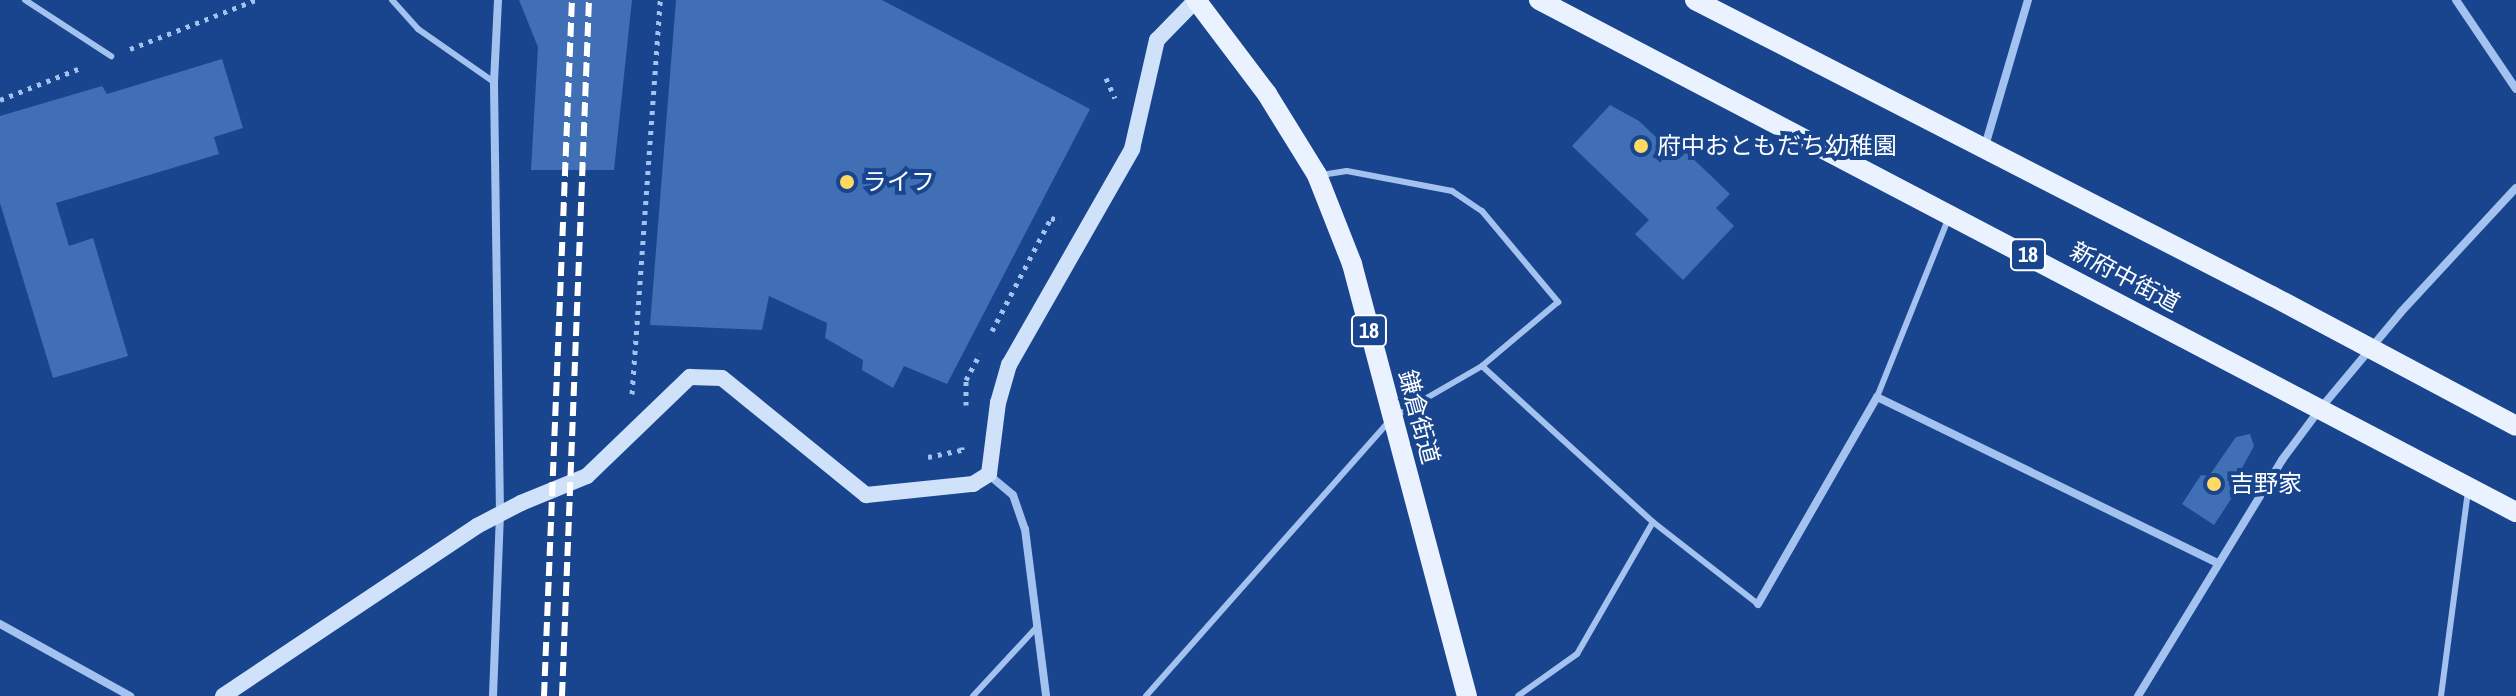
<!DOCTYPE html>
<html>
<head>
<meta charset="utf-8">
<style>
	body { margin:0 }
	#map { position:relative; width:2516px; height:696px; overflow:hidden; background:#18458d; font-family:"Archivo Narrow","Noto Sans JP",sans-serif }
	div>[style] { position:absolute }
	.building>* { inset:0; background:#406fb5 }
	.path>* { height:5px; margin-top:-2.5px; transform-origin:0; background:repeating-linear-gradient(90deg,#a3c2ef 0 4px,transparent 0 10px) }
	.lane>* { height:6px; margin:-3px; padding:0 3px; transform-origin:3px; border-radius:3px; background:#a3c2ef }
	.street>* { height:8px; margin:-4px; padding:0 4px; transform-origin:4px; border-radius:4px; background:#a3c2ef }
	.secondary>* { height:16px; margin:-8px; padding:0 8px; transform-origin:8px; border-radius:8px; background:#d0e1fa }
	.primary>* { height:20px; margin:-10px; padding:0 10px; transform-origin:10px; border-radius:10px; background:#ebf2ff }
	.rail>* { height:6px; margin-top:-3px; transform-origin:0; background:repeating-linear-gradient(90deg,#fff 0 14px,transparent 0 20px) }
	.dots>* { width:22px; height:22px; translate:-50% -50%; box-sizing:border-box; border:4px solid #18458d; border-radius:50% }
	span { translate:-50% -50%; white-space:nowrap; text-align:center; line-height:1.15; -webkit-text-stroke:8px #18458d; paint-order:stroke }
	.shield-label span { padding:2px 6px; background:#18458d; border:2px solid; border-radius:6px; -webkit-text-stroke-width:0 }
	.shield-label { font-size:22px; color:#fff; font-weight:700 }
	.poi-label { font-size:24px; color:#fff }
	.left { translate:0 -50%; text-align:left }
	.street-label { font-size:24px; color:#fff }
</style>
</head>
<body>
<div id="map">
	<div class="building">
		<i style="clip-path:polygon(519px 0,632px 0,614px 170px,531px 170px,538px 47px)"></i>
		<i style="clip-path:polygon(676px 0,882px 0,1090px 109px,947px 384px,904px 366px,893px 388px,862px 370px,863px 360px,825px 338px,827px 323px,769px 296px,762px 330px,650px 325px)"></i>
		<i style="clip-path:polygon(222px 59px,243px 128px,214px 137px,219px 154px,56px 203px,69px 246px,93px 238px,128px 356px,53px 378px,0 203px,0 116px,102px 86px,107px 94px)"></i>
		<i style="clip-path:polygon(1610px 105px,1639px 121px,1679px 159px,1686px 152px,1730px 194px,1716px 208px,1734px 226px,1683px 280px,1635px 234px,1649px 220px,1572px 146px)"></i>
		<i style="clip-path:polygon(2250px 434px,2254px 446px,2229px 492px,2233px 496px,2214px 525px,2182px 504px,2201px 475px,2209px 476px,2236px 437px)"></i>
	</div>
	<div class="path">
		<i style="left:130px;top:49px;width:135px;rotate:-21.3deg"></i>
		<i style="left:1106px;top:78px;width:22px;rotate:66deg"></i>
		<i style="left:0;top:100px;width:89px;rotate:-21.7deg"></i>
		<i style="left:992px;top:331px;width:127px;rotate:-62.4deg"></i>
		<i style="left:1051px;top:218px;width:10px;rotate:17deg"></i>
		<i style="left:632px;top:394px;width:395px;rotate:-85.9deg"></i>
		<i style="left:966px;top:405px;width:25px;rotate:-90deg"></i>
		<i style="left:966px;top:380px;width:30px;rotate:-62deg"></i>
		<i style="left:928px;top:457px;width:35px;rotate:-12deg"></i>
		<i style="left:962px;top:450px;width:3px;rotate:-90deg"></i>
	</div>
	<div class="lane">
		<i style="left:25px;top:0;width:103px;rotate:33.1deg"></i>
		<i style="left:392px;top:0;width:39px;rotate:48deg"></i>
		<i style="left:418px;top:29px;width:93px;rotate:34.9deg"></i>
		<i style="left:1321px;top:175px;width:26px;rotate:-9deg"></i>
		<i style="left:1347px;top:171px;width:107px;rotate:10.8deg"></i>
		<i style="left:1452px;top:191px;width:36px;rotate:34deg"></i>
		<i style="left:1482px;top:211px;width:119px;rotate:50.1deg"></i>
		<i style="left:1558px;top:302px;width:99px;rotate:139.9deg"></i>
		<i style="left:1482px;top:366px;width:231px;rotate:42.4deg"></i>
		<i style="left:1653px;top:522px;width:152px;rotate:119.9deg"></i>
		<i style="left:1577px;top:654px;width:72px;rotate:144.6deg"></i>
		<i style="left:1877px;top:397px;width:194px;rotate:-68.2deg"></i>
		<i style="left:1653px;top:522px;width:133px;rotate:38deg"></i>
		<i style="left:973px;top:696px;width:94px;rotate:-47.2deg"></i>
		<i style="left:1146px;top:696px;width:371px;rotate:-48.5deg"></i>
		<i style="left:1392px;top:418px;width:104px;rotate:-30deg"></i>
		<i style="left:2441px;top:696px;width:207px;rotate:-82.5deg"></i>
	</div>
	<div class="street">
		<i style="left:2456px;top:0;width:107px;rotate:56deg"></i>
		<i style="left:1985px;top:146px;width:152px;rotate:-73.6deg"></i>
		<i style="left:989px;top:475px;width:31px;rotate:40deg"></i>
		<i style="left:1013px;top:495px;width:36px;rotate:71deg"></i>
		<i style="left:1025px;top:529px;width:168px;rotate:82.8deg"></i>
		<i style="left:1758px;top:604px;width:239px;rotate:-60.1deg"></i>
		<i style="left:1877px;top:397px;width:378px;rotate:26deg"></i>
		<i style="left:0;top:624px;width:149px;rotate:29deg"></i>
		<i style="left:493px;top:696px;width:182px;rotate:-87.8deg"></i>
		<i style="left:500px;top:514px;width:432px;rotate:-90.8deg"></i>
		<i style="left:494px;top:82px;width:82px;rotate:-87.2deg"></i>
		<i style="left:2138px;top:696px;width:276px;rotate:-58.6deg"></i>
		<i style="left:2282px;top:460px;width:64px;rotate:-53.3deg"></i>
		<i style="left:2320px;top:409px;width:126px;rotate:-50.1deg"></i>
		<i style="left:2401px;top:312px;width:169px;rotate:-47.2deg"></i>
	</div>
	<div class="secondary">
		<i style="left:223px;top:696px;width:306px;rotate:-33.8deg"></i>
		<i style="left:477px;top:526px;width:50px;rotate:-27.6deg"></i>
		<i style="left:521px;top:503px;width:71px;rotate:-22.2deg"></i>
		<i style="left:587px;top:476px;width:143px;rotate:-43.9deg"></i>
		<i style="left:690px;top:377px;width:32px;rotate:2deg"></i>
		<i style="left:722px;top:378px;width:186px;rotate:39.1deg"></i>
		<i style="left:866px;top:495px;width:108px;rotate:-5.9deg"></i>
		<i style="left:973px;top:484px;width:19px;rotate:-32deg"></i>
		<i style="left:989px;top:474px;width:72px;rotate:-82.8deg"></i>
		<i style="left:998px;top:403px;width:40px;rotate:-74deg"></i>
		<i style="left:1009px;top:365px;width:249px;rotate:-60.3deg"></i>
		<i style="left:1132px;top:149px;width:112px;rotate:-77.1deg"></i>
		<i style="left:1157px;top:40px;width:56px;rotate:-45.7deg"></i>
	</div>
	<div class="primary">
		<i style="left:1196px;top:0;width:118px;rotate:52.9deg"></i>
		<i style="left:1267px;top:94px;width:95px;rotate:58.3deg"></i>
		<i style="left:1317px;top:175px;width:96px;rotate:68.5deg"></i>
		<i style="left:1352px;top:264px;width:447px;rotate:75.1deg"></i>
		<i style="left:1539px;top:0;width:1103px;rotate:27.66deg"></i>
		<i style="left:1695px;top:0;width:648px;rotate:27.16deg"></i>
		<i style="left:2272px;top:296px;width:276px;rotate:28deg"></i>
	</div>
	<div class="rail">
		<i style="left:544px;top:696px;width:697px;rotate:-87.7deg"></i>
		<i style="left:562px;top:696px;width:697px;rotate:-87.78deg"></i>
	</div>
	<div class="dots">
		<i style="left:1641px;top:146px;background:#ffd961"></i>
		<i style="left:847px;top:182px;background:#ffd961"></i>
		<i style="left:2214px;top:484px;background:#ffd961"></i>
	</div>
	<div class="shield-label">
		<span style="left:2028px;top:255px">18</span>
		<span style="left:1369px;top:331px">18</span>
	</div>
	<div class="poi-label">
		<span class="left" style="left:1657px;top:146px">府中おともだち幼稚園</span>
		<span class="left" style="left:863px;top:182px">ライフ</span>
		<span class="left" style="left:2230px;top:484px">吉野家</span>
	</div>
	<div class="street-label">
		<span style="left:2125px;top:277px;rotate:28deg">新府中街道</span>
		<span style="left:1419px;top:417px;rotate:75deg">鎌倉街道</span>
	</div>
</div>
</body>
</html>
